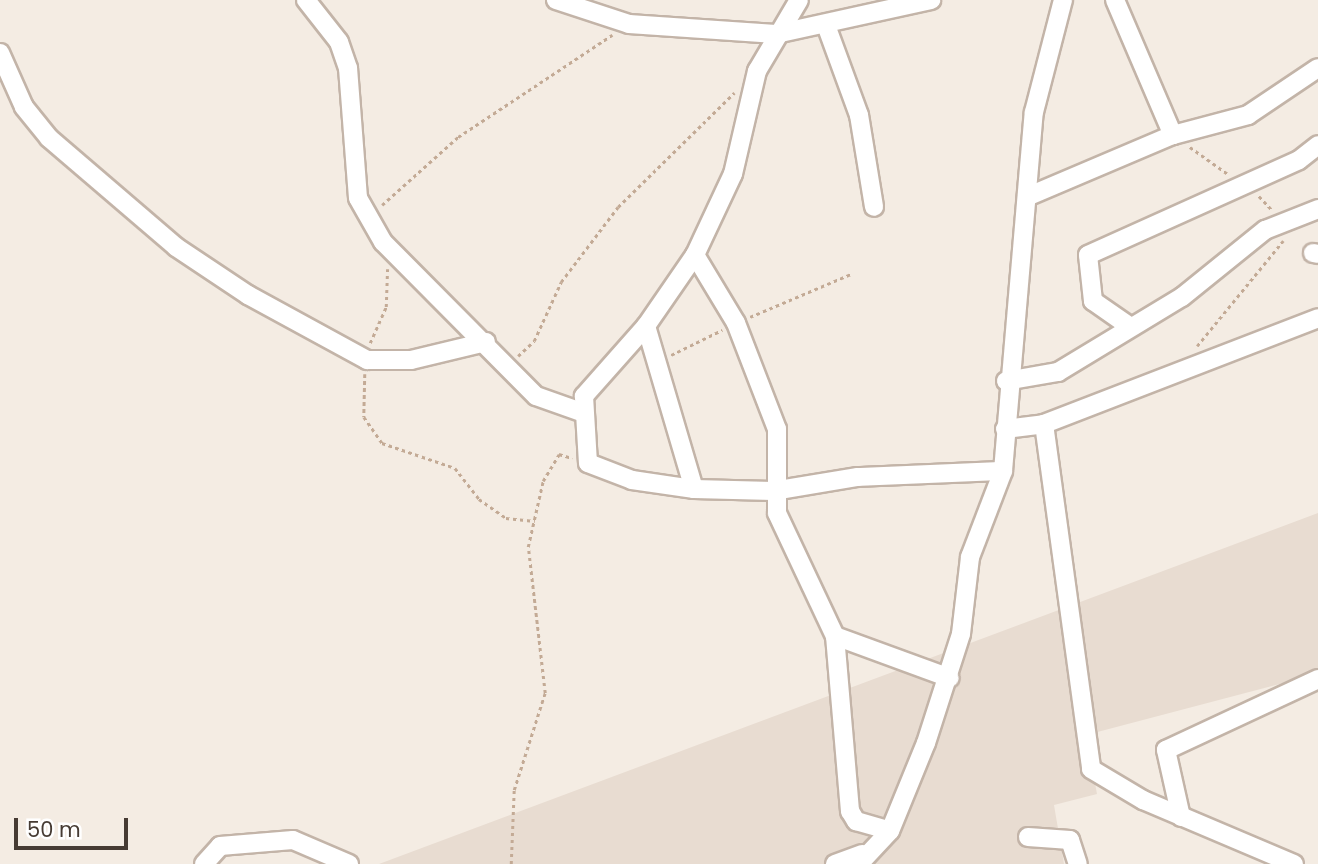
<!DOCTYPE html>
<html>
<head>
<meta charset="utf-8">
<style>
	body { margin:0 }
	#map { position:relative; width:1318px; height:864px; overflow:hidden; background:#f4ece3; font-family:Poppins,sans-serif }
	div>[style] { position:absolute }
	.residential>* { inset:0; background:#e8dcd1 }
	.path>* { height:2.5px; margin-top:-1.25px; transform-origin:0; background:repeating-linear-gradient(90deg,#c3aa95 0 3.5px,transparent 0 7px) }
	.roads { filter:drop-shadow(2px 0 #c3b4a8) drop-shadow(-2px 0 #c3b4a8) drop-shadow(0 2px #c3b4a8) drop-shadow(0 -2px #c3b4a8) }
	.minor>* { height:18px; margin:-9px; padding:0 9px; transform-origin:9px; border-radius:9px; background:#fff }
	span { translate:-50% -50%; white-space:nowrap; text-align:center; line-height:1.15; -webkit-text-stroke:6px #fff; paint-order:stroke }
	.scale { position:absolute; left:14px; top:818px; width:114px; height:32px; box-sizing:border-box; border:4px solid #463b33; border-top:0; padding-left:9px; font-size:21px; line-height:24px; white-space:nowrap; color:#463b33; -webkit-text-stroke:5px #fff; paint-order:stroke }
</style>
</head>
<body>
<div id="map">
	<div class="residential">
		<i style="clip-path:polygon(1318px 513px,1318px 674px,1086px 735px,1097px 794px,1054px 805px,1064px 864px,379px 864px)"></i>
	</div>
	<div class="path">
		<i style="left:1190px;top:147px;width:47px;rotate:35.4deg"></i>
		<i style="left:1259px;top:196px;width:18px;rotate:47deg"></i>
		<i style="left:382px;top:205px;width:102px;rotate:-41.8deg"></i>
		<i style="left:458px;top:137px;width:185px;rotate:-33.5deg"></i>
		<i style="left:750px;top:317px;width:110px;rotate:-23.1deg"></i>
		<i style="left:370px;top:343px;width:39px;rotate:-66deg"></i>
		<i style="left:386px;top:307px;width:38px;rotate:-88deg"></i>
		<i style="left:1197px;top:346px;width:136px;rotate:-50.7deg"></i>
		<i style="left:671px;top:355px;width:57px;rotate:-26.1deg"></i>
		<i style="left:518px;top:356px;width:22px;rotate:-43deg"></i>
		<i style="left:534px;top:341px;width:65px;rotate:-65.4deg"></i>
		<i style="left:561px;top:282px;width:94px;rotate:-52.8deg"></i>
		<i style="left:618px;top:207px;width:163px;rotate:-44.5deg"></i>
		<i style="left:365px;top:374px;width:43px;rotate:91.3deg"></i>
		<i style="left:364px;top:417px;width:32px;rotate:55deg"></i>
		<i style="left:382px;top:443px;width:77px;rotate:18.9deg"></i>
		<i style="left:455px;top:468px;width:39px;rotate:52deg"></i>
		<i style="left:479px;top:499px;width:33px;rotate:35deg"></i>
		<i style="left:506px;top:518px;width:29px;rotate:6deg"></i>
		<i style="left:511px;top:864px;width:74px;rotate:-87.7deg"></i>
		<i style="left:514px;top:790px;width:102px;rotate:-72.3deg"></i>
		<i style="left:545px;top:693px;width:147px;rotate:-96.6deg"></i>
		<i style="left:528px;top:547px;width:68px;rotate:-77.2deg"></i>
		<i style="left:543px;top:481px;width:31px;rotate:-59deg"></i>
		<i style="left:559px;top:454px;width:14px;rotate:17deg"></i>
	</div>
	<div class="roads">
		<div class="minor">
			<i style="left:306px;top:0;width:53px;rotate:51.8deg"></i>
			<i style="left:339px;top:42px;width:28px;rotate:71deg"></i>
			<i style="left:348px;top:68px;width:130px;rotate:85.6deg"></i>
			<i style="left:358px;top:198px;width:51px;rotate:60.4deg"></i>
			<i style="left:383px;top:242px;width:217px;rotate:45.2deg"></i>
			<i style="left:536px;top:396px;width:48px;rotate:19.6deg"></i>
			<i style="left:556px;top:0;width:77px;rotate:18.2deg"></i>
			<i style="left:629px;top:24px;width:147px;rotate:3.9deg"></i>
			<i style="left:776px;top:34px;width:159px;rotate:-12.4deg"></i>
			<i style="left:1115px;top:0;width:147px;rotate:66.8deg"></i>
			<i style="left:826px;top:25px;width:96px;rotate:69.9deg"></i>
			<i style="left:859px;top:115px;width:93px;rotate:80.7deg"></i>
			<i style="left:0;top:53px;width:59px;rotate:66deg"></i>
			<i style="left:24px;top:107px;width:40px;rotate:51deg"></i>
			<i style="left:49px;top:138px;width:167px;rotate:40.6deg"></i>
			<i style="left:176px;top:247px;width:87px;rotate:33.7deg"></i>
			<i style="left:248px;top:295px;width:136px;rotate:28.6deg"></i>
			<i style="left:367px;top:360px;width:44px"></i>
			<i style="left:411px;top:360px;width:77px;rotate:-13.5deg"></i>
			<i style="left:1029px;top:196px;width:156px;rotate:-23deg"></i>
			<i style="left:1173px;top:135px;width:78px;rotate:-14.9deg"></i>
			<i style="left:1248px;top:115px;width:84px;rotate:-33.9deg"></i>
			<i style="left:1313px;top:253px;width:5px;rotate:11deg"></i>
			<i style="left:695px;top:255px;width:79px;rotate:58.9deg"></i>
			<i style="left:736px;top:323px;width:114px;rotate:68.9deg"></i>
			<i style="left:777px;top:429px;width:84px;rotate:90deg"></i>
			<i style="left:777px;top:513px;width:136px;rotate:64.8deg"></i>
			<i style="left:835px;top:636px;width:122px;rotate:20.1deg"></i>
			<i style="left:646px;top:326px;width:94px;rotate:131.5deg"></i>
			<i style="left:584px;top:396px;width:67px;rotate:86.6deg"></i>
			<i style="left:588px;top:463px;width:47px;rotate:21.1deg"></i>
			<i style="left:632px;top:480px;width:63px;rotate:8.3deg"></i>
			<i style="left:694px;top:489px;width:79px;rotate:1.5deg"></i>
			<i style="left:773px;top:491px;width:86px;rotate:-9.4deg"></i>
			<i style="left:858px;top:477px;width:145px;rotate:-2.4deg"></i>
			<i style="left:1129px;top:326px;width:44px;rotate:-145.2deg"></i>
			<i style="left:1093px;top:301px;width:46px;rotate:-96.2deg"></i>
			<i style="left:1088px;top:255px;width:231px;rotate:-24.2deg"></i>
			<i style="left:1299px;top:160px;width:24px;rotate:-38deg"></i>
			<i style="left:1006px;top:381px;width:53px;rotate:-9.8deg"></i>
			<i style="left:1058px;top:372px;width:145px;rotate:-31.2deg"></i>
			<i style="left:1182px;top:297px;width:107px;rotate:-38.9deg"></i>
			<i style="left:1265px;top:230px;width:57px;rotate:-21.6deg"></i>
			<i style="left:1044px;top:424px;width:348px;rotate:82.2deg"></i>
			<i style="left:1091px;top:769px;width:61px;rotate:30.8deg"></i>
			<i style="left:1143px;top:800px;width:164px;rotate:23deg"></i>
			<i style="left:1005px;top:429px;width:39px;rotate:-7deg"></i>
			<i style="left:1044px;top:424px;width:294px;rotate:-21.1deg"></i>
			<i style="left:694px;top:489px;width:170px;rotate:-106.4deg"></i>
			<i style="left:646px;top:326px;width:86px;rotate:-55.4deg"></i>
			<i style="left:695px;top:255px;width:89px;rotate:-64.9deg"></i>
			<i style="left:733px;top:174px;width:106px;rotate:-76.9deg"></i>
			<i style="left:757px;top:71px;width:82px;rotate:-59.4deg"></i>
			<i style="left:835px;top:636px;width:176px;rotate:85.1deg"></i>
			<i style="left:850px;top:811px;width:12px;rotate:59deg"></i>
			<i style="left:856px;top:821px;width:35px;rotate:16deg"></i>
			<i style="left:1181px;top:817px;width:69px;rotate:-102.6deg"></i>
			<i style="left:1166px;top:750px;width:168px;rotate:-25deg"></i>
			<i style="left:1028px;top:837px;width:42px;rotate:4.1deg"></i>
			<i style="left:1070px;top:840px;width:25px;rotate:72deg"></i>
			<i style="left:204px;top:864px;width:24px;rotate:-48deg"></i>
			<i style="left:220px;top:846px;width:73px;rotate:-4.7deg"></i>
			<i style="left:293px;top:840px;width:61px;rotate:23.2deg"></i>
			<i style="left:835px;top:864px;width:29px;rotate:-20deg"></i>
			<i style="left:859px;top:864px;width:45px;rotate:-46.8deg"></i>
			<i style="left:890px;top:831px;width:95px;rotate:-67.8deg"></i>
			<i style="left:926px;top:743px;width:114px;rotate:-72.2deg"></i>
			<i style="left:961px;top:634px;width:78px;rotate:-83.3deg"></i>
			<i style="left:970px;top:557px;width:92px;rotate:-69deg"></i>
			<i style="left:1003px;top:471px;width:360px;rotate:-85.1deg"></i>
			<i style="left:1034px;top:112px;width:116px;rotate:-75.5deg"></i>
		</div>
	</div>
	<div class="scale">50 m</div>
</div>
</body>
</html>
